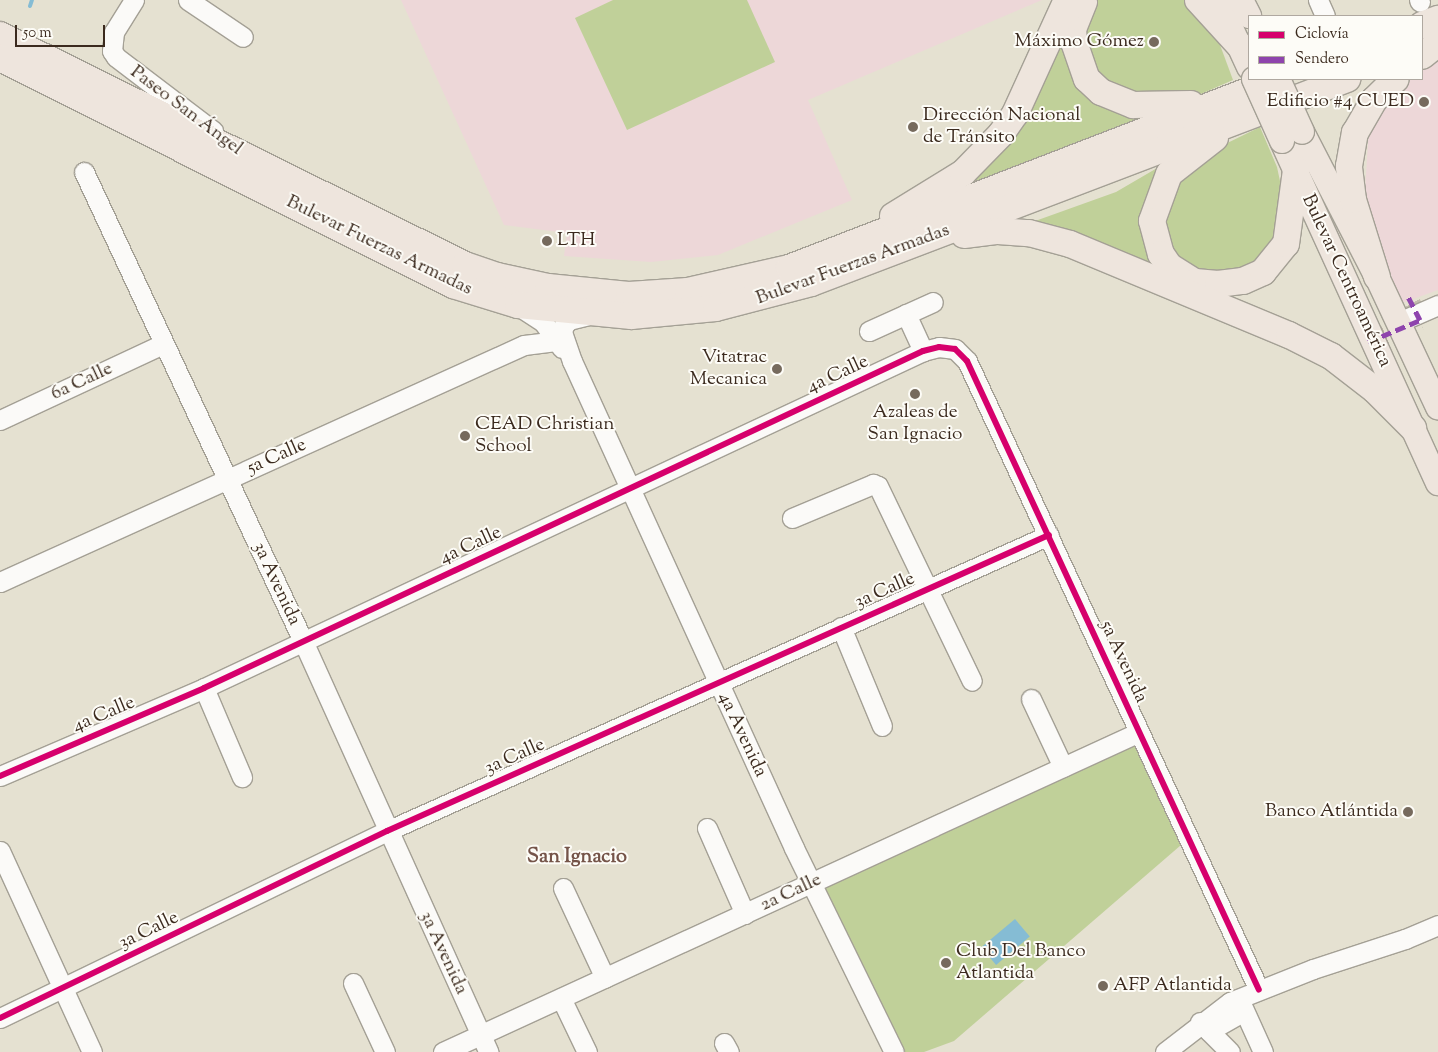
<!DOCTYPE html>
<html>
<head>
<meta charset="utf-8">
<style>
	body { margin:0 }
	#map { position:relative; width:1438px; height:1052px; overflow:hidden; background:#e5e1d1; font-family:"Sorts Mill Goudy",serif }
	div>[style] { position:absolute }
	.built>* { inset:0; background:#edd7d8 }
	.green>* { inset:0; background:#c0d099 }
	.water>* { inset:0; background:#85bcd4; transform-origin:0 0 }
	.stream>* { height:4px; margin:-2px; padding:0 2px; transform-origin:2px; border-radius:2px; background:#85bcd4 }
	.minor-tunnel>* { height:19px; margin-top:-9.5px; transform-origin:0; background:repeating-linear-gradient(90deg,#c3bcad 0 19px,transparent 0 28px) }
	.roads { filter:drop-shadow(1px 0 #a4a095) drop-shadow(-1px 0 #a4a095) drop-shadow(0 1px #a4a095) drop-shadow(0 -1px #a4a095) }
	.minor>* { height:19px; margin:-9.5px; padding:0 9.5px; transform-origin:9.5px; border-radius:9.5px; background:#fbfaf8 }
	.major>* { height:24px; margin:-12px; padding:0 12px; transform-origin:12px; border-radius:12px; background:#eee5dd }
	.highway>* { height:26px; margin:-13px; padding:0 13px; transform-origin:13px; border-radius:13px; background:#eee5dd }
	.bridges { filter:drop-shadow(1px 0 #a4a095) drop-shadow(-1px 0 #a4a095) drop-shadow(0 1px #a4a095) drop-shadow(0 -1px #a4a095) }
	.major-bridge>* { height:24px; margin:-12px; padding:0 12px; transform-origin:12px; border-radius:12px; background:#eee5dd }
	.quiet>* { height:5px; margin-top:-2.5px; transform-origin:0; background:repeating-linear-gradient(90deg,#8e44ad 0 10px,transparent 0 15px) }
	.cycleway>* { height:6px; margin:-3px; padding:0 3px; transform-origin:3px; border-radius:3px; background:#d6006c }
	.dots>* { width:14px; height:14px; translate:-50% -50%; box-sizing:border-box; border:2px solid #fdfcf7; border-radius:50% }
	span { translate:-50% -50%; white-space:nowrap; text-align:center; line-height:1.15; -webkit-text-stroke:4px #fdfcf7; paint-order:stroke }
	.poi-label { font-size:19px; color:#3b2a1e }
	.right { translate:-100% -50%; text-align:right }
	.left { translate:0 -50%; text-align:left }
	.street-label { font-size:19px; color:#3b2a1e }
	.neighbourhood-label { font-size:20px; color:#755449; font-weight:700 }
	.legend { position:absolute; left:1248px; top:15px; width:175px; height:65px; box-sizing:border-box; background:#fdfcf7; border:1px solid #afa8a0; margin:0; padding:6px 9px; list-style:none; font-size:15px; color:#3b2a1e }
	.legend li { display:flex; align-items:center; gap:10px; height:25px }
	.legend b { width:25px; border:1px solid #afa8a0 }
	.scale { position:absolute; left:15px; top:25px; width:90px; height:22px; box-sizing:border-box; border:2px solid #3b2a1e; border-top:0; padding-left:6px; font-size:15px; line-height:18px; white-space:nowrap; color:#3b2a1e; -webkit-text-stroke:4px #fdfcf7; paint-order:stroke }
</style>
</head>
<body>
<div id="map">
	<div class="built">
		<i style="clip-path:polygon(401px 0,1042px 0,808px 100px,852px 200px,718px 255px,651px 262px,564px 256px,567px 233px,504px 225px)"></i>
		<i style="clip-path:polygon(1438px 60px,1438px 290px,1402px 303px,1391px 294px,1364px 206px,1369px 127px,1404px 79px,1422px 79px,1422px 67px)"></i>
	</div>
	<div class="green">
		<i style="clip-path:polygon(613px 0,747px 0,775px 62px,627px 130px,575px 18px)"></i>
		<i style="clip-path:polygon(1074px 0,1072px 66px,1157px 113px,972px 187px,960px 182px)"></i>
		<i style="clip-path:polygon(1088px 0,1192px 0,1213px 26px,1233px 80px,1187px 100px,1101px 89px,1078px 26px)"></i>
		<i style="clip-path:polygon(1260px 127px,1277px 167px,1284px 200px,1278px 248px,1218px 284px,1024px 225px,1116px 192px,1164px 164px,1161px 179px,1165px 243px,1166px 195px,1209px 152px)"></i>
		<i style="clip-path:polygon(1140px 734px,1188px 839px,954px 1041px,924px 1052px,890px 1052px,813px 886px)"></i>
	</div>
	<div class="water">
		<i style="left:1015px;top:919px;width:23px;height:44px;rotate:50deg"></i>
	</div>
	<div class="stream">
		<i style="left:30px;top:6px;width:6px;rotate:-72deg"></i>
	</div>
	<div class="minor-tunnel">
		<i style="left:1368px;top:342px;width:56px;rotate:-22.9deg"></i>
		<i style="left:1420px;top:320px;width:27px;rotate:-117deg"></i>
	</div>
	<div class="roads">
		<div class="minor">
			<i style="left:134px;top:0;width:38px;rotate:122deg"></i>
			<i style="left:114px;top:32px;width:19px;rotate:96deg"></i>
			<i style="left:112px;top:51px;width:7px;rotate:56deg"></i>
			<i style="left:116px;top:57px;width:122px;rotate:37.3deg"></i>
			<i style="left:188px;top:0;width:66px;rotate:33.9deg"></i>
			<i style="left:1318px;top:0;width:17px;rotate:66deg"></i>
			<i style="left:1419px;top:0;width:2px;rotate:63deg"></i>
			<i style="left:84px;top:172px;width:518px;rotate:64.97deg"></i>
			<i style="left:303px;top:641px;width:451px;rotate:65.7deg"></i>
			<i style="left:520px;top:307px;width:27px;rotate:33deg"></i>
			<i style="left:543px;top:322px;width:32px;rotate:54deg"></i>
			<i style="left:906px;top:314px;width:41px;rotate:65.3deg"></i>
			<i style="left:589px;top:315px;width:21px;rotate:166deg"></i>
			<i style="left:569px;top:320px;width:7px;rotate:135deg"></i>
			<i style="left:564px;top:325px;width:7px;rotate:106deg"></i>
			<i style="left:562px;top:332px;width:31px;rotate:71deg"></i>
			<i style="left:572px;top:361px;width:535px;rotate:65.49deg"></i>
			<i style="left:794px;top:848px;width:227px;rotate:63.9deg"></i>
			<i style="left:1399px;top:322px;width:43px;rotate:-23.6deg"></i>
			<i style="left:869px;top:331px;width:70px;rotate:-24.4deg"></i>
			<i style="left:0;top:420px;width:180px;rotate:-25deg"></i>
			<i style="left:792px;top:518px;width:88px;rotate:-22.8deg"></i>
			<i style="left:873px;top:484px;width:5px;rotate:22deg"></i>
			<i style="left:878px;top:486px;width:216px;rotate:64.3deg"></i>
			<i style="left:0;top:582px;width:575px;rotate:-24.34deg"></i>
			<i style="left:524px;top:345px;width:32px;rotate:-7deg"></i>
			<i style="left:841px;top:627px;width:107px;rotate:67.5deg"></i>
			<i style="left:204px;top:688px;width:97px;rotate:66.9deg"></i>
			<i style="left:1031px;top:699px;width:75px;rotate:64.8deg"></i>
			<i style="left:0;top:776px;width:222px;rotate:-23.3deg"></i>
			<i style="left:204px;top:688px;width:794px;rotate:-25.11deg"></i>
			<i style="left:923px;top:351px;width:16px;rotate:-14deg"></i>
			<i style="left:939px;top:347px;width:16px;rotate:7deg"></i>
			<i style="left:955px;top:349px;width:17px;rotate:45deg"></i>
			<i style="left:967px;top:361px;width:693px;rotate:65.1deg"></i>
			<i style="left:707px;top:828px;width:94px;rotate:66.2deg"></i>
			<i style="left:0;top:851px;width:221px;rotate:65.4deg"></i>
			<i style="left:563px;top:888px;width:99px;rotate:65deg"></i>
			<i style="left:353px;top:983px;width:76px;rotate:65.1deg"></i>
			<i style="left:561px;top:998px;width:60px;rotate:64.3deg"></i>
			<i style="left:1239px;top:999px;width:58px;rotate:65.6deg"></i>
			<i style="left:0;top:1018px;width:430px;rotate:-25.8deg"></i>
			<i style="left:387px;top:831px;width:725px;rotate:-24.09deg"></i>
			<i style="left:1200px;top:1022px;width:42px;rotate:45deg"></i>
			<i style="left:1209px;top:1031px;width:40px;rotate:-29.7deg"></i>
			<i style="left:724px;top:1043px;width:10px;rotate:61deg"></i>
			<i style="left:443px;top:1052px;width:766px;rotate:-24.69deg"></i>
			<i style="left:1165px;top:1052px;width:82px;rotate:-37.6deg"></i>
			<i style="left:1230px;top:1002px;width:89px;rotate:-21.7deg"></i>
			<i style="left:1313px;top:969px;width:97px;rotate:-18.1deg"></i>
			<i style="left:1405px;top:939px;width:36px;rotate:-23deg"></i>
		</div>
		<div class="major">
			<i style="left:1218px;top:0;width:74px;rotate:65.2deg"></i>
			<i style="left:1241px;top:0;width:18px;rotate:63deg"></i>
			<i style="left:1302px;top:132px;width:163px;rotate:62.7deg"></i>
			<i style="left:1377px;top:277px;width:144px;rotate:64.9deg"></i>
			<i style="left:1282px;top:141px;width:376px;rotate:65.5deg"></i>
		</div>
		<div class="highway">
			<i style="left:1198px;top:0;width:61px;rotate:47.7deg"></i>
			<i style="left:1084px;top:2px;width:29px;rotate:112deg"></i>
			<i style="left:1073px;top:29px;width:13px;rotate:86deg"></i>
			<i style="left:1074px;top:42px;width:39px;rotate:71deg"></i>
			<i style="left:1087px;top:79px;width:19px;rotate:43deg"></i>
			<i style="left:1101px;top:92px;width:35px;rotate:22deg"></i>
			<i style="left:1133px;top:105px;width:58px;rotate:-1deg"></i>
			<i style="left:1422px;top:25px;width:17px;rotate:-21deg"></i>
			<i style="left:0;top:35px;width:519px;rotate:26.32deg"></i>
			<i style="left:465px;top:265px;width:34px;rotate:19deg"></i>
			<i style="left:497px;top:276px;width:52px;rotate:12.2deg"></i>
			<i style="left:548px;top:287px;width:81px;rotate:5.6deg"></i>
			<i style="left:629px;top:295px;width:59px;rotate:-3.9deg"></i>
			<i style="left:688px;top:291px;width:104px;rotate:-12.8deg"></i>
			<i style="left:789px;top:268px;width:525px;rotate:-21.09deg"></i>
			<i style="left:1422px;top:56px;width:19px;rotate:-39deg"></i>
			<i style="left:0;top:58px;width:507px;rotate:26.62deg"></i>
			<i style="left:453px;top:285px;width:68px;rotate:17.1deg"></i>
			<i style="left:518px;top:305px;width:114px;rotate:5.6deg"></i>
			<i style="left:631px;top:316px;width:85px;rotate:-5.4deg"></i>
			<i style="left:716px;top:308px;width:98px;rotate:-14.7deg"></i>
			<i style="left:811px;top:283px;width:574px;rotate:-20.84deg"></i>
			<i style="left:1215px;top:138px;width:58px;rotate:142deg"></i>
			<i style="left:1169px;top:174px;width:50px;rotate:109.9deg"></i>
			<i style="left:1152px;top:221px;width:34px;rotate:75deg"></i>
			<i style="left:1161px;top:254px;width:14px;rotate:56deg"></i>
			<i style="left:1169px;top:266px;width:31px;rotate:32deg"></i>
			<i style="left:1195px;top:282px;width:23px;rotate:5deg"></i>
			<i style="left:1218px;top:284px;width:25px;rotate:-7deg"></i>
			<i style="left:1243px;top:281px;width:22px;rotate:-24deg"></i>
			<i style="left:1263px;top:272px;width:36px;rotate:-51deg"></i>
			<i style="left:1286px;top:244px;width:75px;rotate:-82.3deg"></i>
			<i style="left:893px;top:216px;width:82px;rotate:-31.6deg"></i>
			<i style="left:963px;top:173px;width:54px;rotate:-45.7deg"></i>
			<i style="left:1001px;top:134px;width:24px;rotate:-55deg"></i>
			<i style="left:1015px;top:114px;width:125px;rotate:-65.5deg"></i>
			<i style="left:964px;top:235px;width:34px;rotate:-7deg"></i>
			<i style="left:998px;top:231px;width:31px;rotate:4deg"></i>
			<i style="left:1029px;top:233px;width:42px;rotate:15deg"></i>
			<i style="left:1070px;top:244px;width:237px;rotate:22.6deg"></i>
			<i style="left:1289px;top:335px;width:47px;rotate:26.6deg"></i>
			<i style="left:1331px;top:356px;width:56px;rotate:37.7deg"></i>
			<i style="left:1375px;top:390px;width:54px;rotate:45deg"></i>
			<i style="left:1377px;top:277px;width:81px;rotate:-107.3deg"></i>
			<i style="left:1353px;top:200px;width:34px;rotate:-97deg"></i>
			<i style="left:1349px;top:166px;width:34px;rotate:-80deg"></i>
			<i style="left:1355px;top:133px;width:38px;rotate:-60deg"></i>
			<i style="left:1374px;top:100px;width:30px;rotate:-44deg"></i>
		</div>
	</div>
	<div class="bridges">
		<div class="major-bridge">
			<i style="left:1254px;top:79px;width:68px;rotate:65.7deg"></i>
			<i style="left:1278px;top:79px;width:58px;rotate:65.6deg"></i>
		</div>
	</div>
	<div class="quiet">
		<i style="left:1368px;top:342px;width:56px;rotate:-22.9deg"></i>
		<i style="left:1420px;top:320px;width:27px;rotate:-117deg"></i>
	</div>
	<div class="cycleway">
		<i style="left:0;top:776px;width:222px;rotate:-23.3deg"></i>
		<i style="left:204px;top:688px;width:794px;rotate:-25.11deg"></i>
		<i style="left:923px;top:351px;width:16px;rotate:-14deg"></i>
		<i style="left:939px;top:347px;width:16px;rotate:7deg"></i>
		<i style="left:955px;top:349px;width:17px;rotate:45deg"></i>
		<i style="left:967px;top:361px;width:693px;rotate:65.1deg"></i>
		<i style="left:0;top:1018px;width:430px;rotate:-25.8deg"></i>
		<i style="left:387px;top:831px;width:725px;rotate:-24.09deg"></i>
	</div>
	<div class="dots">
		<i style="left:1154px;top:42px;background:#766a5d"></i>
		<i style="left:1424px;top:102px;background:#766a5d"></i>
		<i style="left:913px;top:127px;background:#766a5d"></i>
		<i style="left:547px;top:241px;background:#766a5d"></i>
		<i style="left:777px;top:369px;background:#766a5d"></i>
		<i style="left:915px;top:394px;background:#766a5d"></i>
		<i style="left:465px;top:436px;background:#766a5d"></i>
		<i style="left:1408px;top:812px;background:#766a5d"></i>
		<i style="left:946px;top:963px;background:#766a5d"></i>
		<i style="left:1103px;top:986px;background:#766a5d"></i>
	</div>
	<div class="poi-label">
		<span class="right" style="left:1144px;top:42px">Máximo Gómez</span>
		<span class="right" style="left:1414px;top:102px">Edificio #4 CUED</span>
		<span class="left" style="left:923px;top:127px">Dirección Nacional<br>de Tránsito</span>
		<span class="left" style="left:557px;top:241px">LTH</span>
		<span class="right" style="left:767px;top:369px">Vitatrac<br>Mecanica</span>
		<span style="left:915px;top:424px">Azaleas de<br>San Ignacio</span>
		<span class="left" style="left:475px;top:436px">CEAD Christian<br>School</span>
		<span class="right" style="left:1398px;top:812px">Banco Atlántida</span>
		<span class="left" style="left:956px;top:963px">Club Del Banco<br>Atlantida</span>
		<span class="left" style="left:1113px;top:986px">AFP Atlantida</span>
	</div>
	<div class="street-label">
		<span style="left:186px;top:111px;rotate:37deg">Paseo San Ángel</span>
		<span style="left:379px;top:246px;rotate:26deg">Bulevar Fuerzas Armadas</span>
		<span style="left:853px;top:265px;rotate:-20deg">Bulevar Fuerzas Armadas</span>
		<span style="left:1346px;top:281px;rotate:65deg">Bulevar Centroamérica</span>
		<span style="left:838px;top:375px;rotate:-25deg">4a Calle</span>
		<span style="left:82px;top:382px;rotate:-25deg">6a Calle</span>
		<span style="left:277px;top:457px;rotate:-24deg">5a Calle</span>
		<span style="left:471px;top:546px;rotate:-25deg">4a Calle</span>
		<span style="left:276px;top:584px;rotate:65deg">3a Avenida</span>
		<span style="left:885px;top:591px;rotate:-24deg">3a Calle</span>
		<span style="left:1123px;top:662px;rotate:65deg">5a Avenida</span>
		<span style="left:104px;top:715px;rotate:-23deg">4a Calle</span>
		<span style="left:742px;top:735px;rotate:65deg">4a Avenida</span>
		<span style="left:515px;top:757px;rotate:-24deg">3a Calle</span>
		<span style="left:791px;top:893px;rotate:-25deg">2a Calle</span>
		<span style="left:149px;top:931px;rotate:-26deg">3a Calle</span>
		<span style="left:443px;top:953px;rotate:65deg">3a Avenida</span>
	</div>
	<div class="neighbourhood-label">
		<span style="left:577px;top:857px">San Ignacio</span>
	</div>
	<ul class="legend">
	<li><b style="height:6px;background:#d6006c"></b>Ciclovía</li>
	<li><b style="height:6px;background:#8e44ad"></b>Sendero</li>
	</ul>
	<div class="scale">50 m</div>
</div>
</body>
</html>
